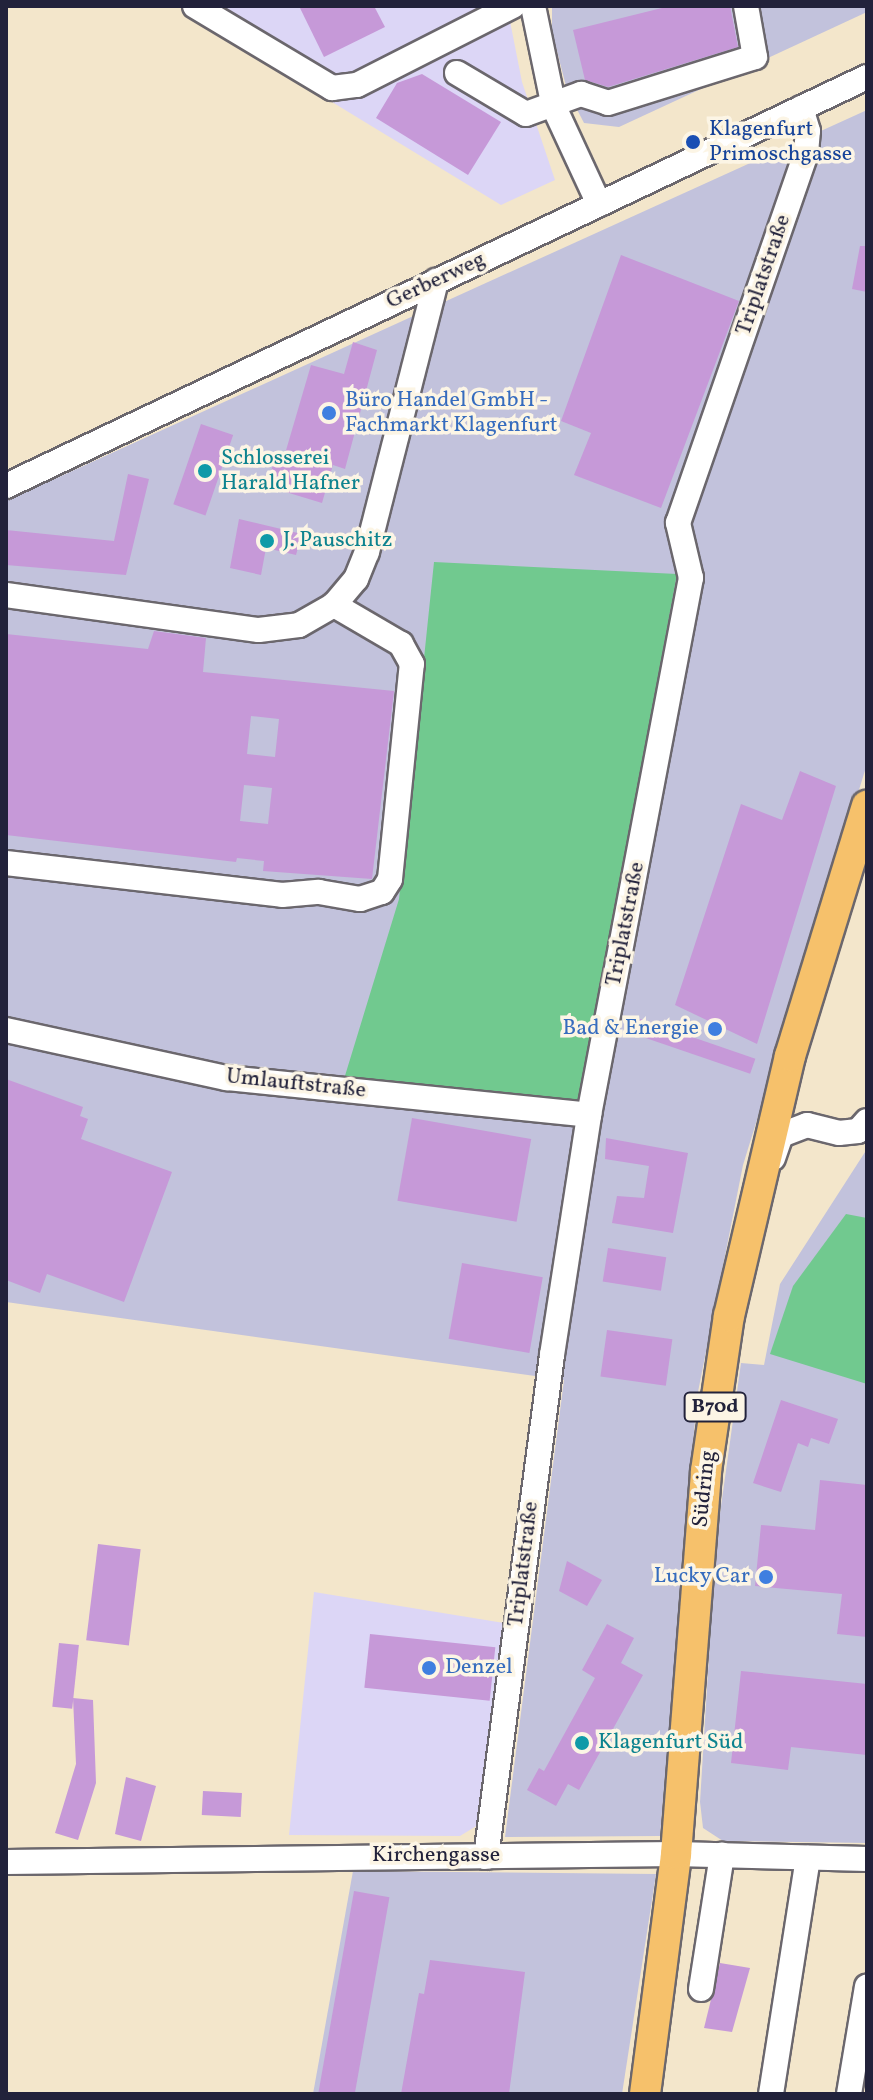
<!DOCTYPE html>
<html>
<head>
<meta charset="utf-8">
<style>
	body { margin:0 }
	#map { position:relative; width:873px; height:2100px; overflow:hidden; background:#f3e6cb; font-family:Vollkorn,serif }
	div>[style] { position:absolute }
	.built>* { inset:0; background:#dcd6f6 }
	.industrial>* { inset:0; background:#c2c2dc }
	.green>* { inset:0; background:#71c98f }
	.building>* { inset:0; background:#c699d8; transform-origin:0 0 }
	.roads { filter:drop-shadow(2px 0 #6b676d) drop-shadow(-2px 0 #6b676d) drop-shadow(0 2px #6b676d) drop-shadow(0 -2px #6b676d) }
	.minor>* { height:24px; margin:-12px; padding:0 12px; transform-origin:12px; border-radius:12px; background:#fff }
	.major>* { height:30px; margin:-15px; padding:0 15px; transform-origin:15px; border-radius:15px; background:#f6c16b }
	.dots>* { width:22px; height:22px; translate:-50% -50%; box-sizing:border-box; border:4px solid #fcf5e5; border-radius:50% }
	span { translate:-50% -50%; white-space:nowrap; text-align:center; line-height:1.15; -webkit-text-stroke:7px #fcf5e5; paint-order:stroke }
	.shield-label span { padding:2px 6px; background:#fcf5e5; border:2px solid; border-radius:6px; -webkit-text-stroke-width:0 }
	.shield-label { font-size:20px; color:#22223b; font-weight:700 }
	.transit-label { font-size:22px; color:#164399 }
	.left { translate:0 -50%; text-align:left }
	.street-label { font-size:22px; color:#22223b }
	.shop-label { font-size:22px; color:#366cbe }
	.right { translate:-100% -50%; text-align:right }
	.culture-label { font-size:22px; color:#0d838f }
	.frame { position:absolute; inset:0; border:8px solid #22223b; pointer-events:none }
</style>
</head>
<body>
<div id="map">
	<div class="built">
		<i style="clip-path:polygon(217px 6px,507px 6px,522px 82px,555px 180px,501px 205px,332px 102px,334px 77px)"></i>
		<i style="clip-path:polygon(314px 1592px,504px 1623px,478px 1825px,460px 1836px,289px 1835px)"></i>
	</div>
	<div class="industrial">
		<i style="clip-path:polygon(552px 6px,867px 6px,867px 12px,619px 127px,584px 123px,567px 90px,552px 32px)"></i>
		<i style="clip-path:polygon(867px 110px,867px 764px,743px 1165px,697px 1397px,660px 1836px,505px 1837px,564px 1380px,6px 1302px,6px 501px)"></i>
		<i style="clip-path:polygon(867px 1149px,867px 1843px,723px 1841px,703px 1828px,700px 1802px,716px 1542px,741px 1363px,764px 1365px,780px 1284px)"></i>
		<i style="clip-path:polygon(353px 1871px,656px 1874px,622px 2094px,313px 2094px)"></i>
	</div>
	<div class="green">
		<i style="clip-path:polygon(434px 562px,677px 574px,580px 1101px,344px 1079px,399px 899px)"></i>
		<i style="clip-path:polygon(846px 1214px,867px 1218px,867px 1384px,770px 1354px,793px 1286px)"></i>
	</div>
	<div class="building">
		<i style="clip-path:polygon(299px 6px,374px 6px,385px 27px,324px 57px)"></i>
		<i style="clip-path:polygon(670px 6px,730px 6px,738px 47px,608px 87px,585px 80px,573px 30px)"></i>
		<i style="clip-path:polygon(422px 74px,501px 122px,468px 175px,376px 118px,397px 83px)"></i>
		<i style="clip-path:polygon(860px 246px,867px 246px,867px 292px,852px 289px)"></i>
		<i style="clip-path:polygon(621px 255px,739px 301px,661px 508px,574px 475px,591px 433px,561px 421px)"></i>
		<i style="clip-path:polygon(353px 342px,377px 350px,345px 469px,333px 465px,322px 503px,266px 486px,274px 462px,282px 464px,311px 365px,344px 374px)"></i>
		<i style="left:201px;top:424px;width:34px;height:85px;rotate:19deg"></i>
		<i style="clip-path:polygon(128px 474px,149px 479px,126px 575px,6px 565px,6px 530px,114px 541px)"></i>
		<i style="clip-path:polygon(239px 519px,302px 534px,296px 555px,266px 548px,261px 575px,230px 568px)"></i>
		<i style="clip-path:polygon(evenodd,154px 631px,206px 638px,203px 672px,394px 691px,372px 879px,263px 871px,264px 861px,237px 858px,236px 862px,6px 835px,6px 634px,148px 649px,154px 631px,251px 716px,279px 719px,275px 757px,247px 754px,251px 716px,154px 631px,244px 785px,272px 788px,268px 824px,240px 821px,244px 785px)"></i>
		<i style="clip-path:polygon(800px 771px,836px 786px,757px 1044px,675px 1005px,741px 804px,782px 820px)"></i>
		<i style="left:640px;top:1019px;width:122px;height:16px;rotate:19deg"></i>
		<i style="clip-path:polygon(6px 1079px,83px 1107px,80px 1116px,88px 1119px,81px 1139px,172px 1172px,124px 1302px,47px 1274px,40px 1293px,6px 1280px)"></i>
		<i style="left:412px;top:1118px;width:121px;height:84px;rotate:10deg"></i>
		<i style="clip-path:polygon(606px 1138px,688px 1153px,673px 1233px,612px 1223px,617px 1196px,644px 1198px,649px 1166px,605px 1159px)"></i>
		<i style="left:608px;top:1248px;width:59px;height:34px;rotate:9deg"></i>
		<i style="left:462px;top:1263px;width:82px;height:77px;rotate:10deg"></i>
		<i style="left:607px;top:1330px;width:66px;height:47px;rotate:8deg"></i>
		<i style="clip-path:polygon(781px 1400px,838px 1419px,829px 1444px,811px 1438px,808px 1447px,798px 1443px,781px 1492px,753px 1483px)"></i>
		<i style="clip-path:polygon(820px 1480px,867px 1485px,867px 1637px,837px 1634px,842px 1594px,755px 1586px,761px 1525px,815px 1530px)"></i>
		<i style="left:98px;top:1544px;width:43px;height:97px;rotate:7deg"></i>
		<i style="clip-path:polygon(567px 1561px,602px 1580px,587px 1606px,559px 1591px)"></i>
		<i style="clip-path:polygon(607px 1624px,634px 1638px,621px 1663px,643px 1675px,579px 1790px,568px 1784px,556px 1806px,527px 1790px,539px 1768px,544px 1771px,595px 1678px,582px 1670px)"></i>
		<i style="left:370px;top:1634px;width:126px;height:54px;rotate:6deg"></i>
		<i style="left:59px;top:1643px;width:20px;height:64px;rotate:6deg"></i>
		<i style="clip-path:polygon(741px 1671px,867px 1684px,867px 1755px,791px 1747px,788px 1770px,731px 1763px)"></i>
		<i style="clip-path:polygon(73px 1698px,93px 1700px,96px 1783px,78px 1840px,55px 1833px,76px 1764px)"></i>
		<i style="clip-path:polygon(126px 1777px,156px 1786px,141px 1841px,115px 1834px)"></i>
		<i style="left:203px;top:1791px;width:39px;height:24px;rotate:3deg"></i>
		<i style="left:354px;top:1891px;width:36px;height:206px;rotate:10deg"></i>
		<i style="clip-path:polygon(430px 1960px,525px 1972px,509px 2094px,401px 2094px,419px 1993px,424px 1994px)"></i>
		<i style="clip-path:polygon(720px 1963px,750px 1968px,732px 2032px,704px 2028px)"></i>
	</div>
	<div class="roads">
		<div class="minor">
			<i style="left:195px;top:6px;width:160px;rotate:30.9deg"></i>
			<i style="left:332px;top:88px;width:25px;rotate:-7deg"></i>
			<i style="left:357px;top:85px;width:175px;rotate:-26.9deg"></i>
			<i style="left:533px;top:6px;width:103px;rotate:78.3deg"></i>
			<i style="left:554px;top:107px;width:107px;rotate:65.1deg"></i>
			<i style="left:457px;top:73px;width:80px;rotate:30.7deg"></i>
			<i style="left:526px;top:114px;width:59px;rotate:-20deg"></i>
			<i style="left:581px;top:94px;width:28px;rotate:18deg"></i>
			<i style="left:608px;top:103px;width:154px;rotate:-17.4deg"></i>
			<i style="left:755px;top:57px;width:52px;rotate:-100deg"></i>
			<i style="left:6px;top:486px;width:953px;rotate:-25.41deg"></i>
			<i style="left:6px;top:595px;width:255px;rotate:7.9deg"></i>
			<i style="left:259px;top:630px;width:40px;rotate:-7.1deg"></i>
			<i style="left:299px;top:625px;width:40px;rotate:-29.7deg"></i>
			<i style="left:334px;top:605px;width:34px;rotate:-50deg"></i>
			<i style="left:356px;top:579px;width:29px;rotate:-68deg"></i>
			<i style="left:367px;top:552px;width:280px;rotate:-75.7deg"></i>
			<i style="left:6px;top:863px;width:278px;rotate:6.6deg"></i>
			<i style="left:282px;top:895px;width:37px;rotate:-5deg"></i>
			<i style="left:319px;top:892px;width:42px;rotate:9.7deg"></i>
			<i style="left:360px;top:899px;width:23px;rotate:-18deg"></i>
			<i style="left:382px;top:892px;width:15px;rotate:-58deg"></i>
			<i style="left:390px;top:879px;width:216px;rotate:-84.2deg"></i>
			<i style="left:412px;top:664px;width:23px;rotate:-119deg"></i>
			<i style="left:401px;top:644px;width:78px;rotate:-149.8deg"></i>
			<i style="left:6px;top:1030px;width:226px;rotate:12.3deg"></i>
			<i style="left:227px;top:1078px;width:364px;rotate:5.8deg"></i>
			<i style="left:773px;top:1158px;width:24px;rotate:-71deg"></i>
			<i style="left:781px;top:1135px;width:28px;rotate:-21deg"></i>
			<i style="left:807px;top:1125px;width:33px;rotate:14deg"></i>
			<i style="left:839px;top:1133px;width:19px;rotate:-6deg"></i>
			<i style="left:858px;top:1131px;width:13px;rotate:-48deg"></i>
			<i style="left:486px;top:1857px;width:506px;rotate:-82.51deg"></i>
			<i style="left:552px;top:1355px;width:243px;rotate:-81.2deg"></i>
			<i style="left:589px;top:1115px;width:547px;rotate:-79.25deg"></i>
			<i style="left:691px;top:578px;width:57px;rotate:-103.3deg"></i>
			<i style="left:678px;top:523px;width:392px;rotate:-70.9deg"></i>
			<i style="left:806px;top:153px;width:22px;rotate:-85deg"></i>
			<i style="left:808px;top:131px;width:24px;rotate:-107deg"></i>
			<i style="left:6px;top:1862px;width:670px;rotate:-0.68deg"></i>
			<i style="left:676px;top:1854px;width:191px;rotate:1.5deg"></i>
			<i style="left:701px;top:1989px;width:136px;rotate:-81.1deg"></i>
			<i style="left:771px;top:2094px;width:239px;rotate:-81.1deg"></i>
			<i style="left:849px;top:2094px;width:109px;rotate:-80.5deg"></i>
		</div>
		<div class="major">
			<i style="left:645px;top:2094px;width:242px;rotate:-82.6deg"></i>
			<i style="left:676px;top:1854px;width:384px;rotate:-85.5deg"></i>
			<i style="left:706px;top:1471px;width:157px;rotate:-81.6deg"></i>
			<i style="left:729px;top:1316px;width:267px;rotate:-76.8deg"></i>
			<i style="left:790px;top:1056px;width:262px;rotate:-72.9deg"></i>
		</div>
	</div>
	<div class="dots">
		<i style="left:693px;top:142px;background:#1a4fb4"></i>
		<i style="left:329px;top:413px;background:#3f7fe0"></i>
		<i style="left:205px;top:471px;background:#0f9aa8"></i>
		<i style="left:267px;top:541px;background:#0f9aa8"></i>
		<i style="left:715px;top:1029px;background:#3f7fe0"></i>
		<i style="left:766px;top:1577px;background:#3f7fe0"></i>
		<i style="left:429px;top:1668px;background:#3f7fe0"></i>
		<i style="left:582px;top:1743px;background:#0f9aa8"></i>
	</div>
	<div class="shield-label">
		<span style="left:715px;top:1407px">B70d</span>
	</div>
	<div class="transit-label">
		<span class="left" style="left:709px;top:142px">Klagenfurt<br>Primoschgasse</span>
	</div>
	<div class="street-label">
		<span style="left:764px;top:275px;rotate:-71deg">Triplatstraße</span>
		<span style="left:436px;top:281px;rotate:-25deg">Gerberweg</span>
		<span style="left:626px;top:924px;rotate:-79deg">Triplatstraße</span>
		<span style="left:296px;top:1084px;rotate:6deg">Umlauftstraße</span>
		<span style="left:705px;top:1489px;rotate:-84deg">Südring</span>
		<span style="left:524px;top:1564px;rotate:-83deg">Triplatstraße</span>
		<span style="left:436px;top:1856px">Kirchengasse</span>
	</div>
	<div class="shop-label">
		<span class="left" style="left:345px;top:413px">Büro Handel GmbH -<br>Fachmarkt Klagenfurt</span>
		<span class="right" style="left:699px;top:1029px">Bad &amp; Energie</span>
		<span class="right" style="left:750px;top:1577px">Lucky Car</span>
		<span class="left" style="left:445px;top:1668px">Denzel</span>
	</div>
	<div class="culture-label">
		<span class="left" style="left:221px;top:471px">Schlosserei<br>Harald Hafner</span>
		<span class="left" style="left:283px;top:541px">J. Pauschitz</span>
		<span class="left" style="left:598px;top:1743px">Klagenfurt Süd</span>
	</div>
	<div class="frame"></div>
</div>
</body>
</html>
